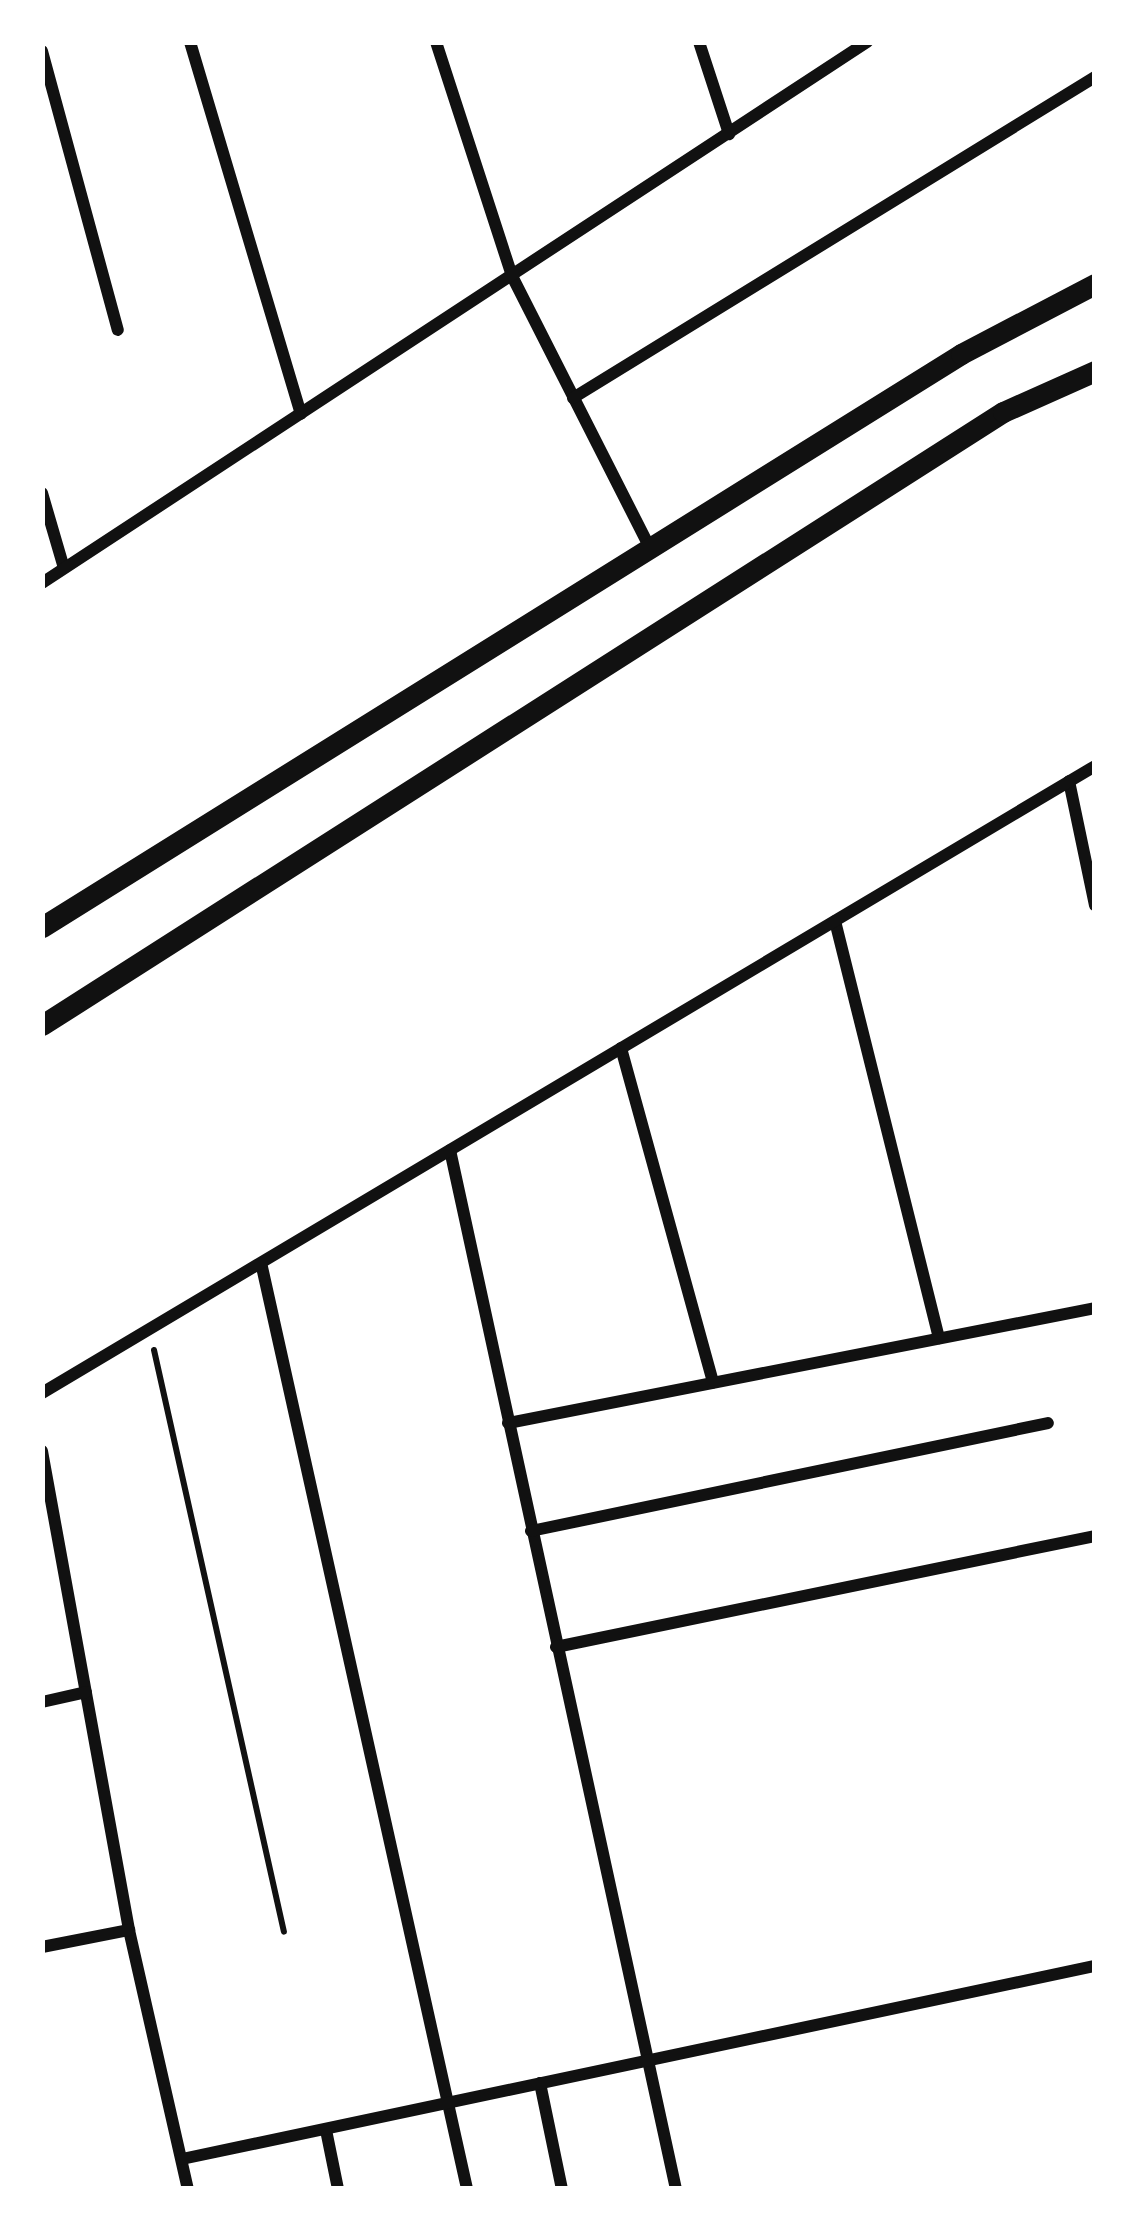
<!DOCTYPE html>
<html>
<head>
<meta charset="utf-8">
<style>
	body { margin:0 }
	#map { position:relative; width:1137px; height:2231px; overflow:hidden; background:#fff; font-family:Merriweather,serif }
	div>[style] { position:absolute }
	.path>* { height:6px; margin:-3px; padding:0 3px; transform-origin:3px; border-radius:3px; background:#111 }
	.minor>* { height:12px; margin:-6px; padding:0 6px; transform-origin:6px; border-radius:6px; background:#111 }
	.tertiary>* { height:21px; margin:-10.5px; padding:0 10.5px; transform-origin:10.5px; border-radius:10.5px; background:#111 }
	span { translate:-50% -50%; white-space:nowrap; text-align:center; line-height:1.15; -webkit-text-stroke:12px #fff; paint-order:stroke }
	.frame { position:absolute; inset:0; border:45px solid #fff; pointer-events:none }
</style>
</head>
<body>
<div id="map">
	<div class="path">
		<i style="left:154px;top:1350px;width:596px;rotate:77.41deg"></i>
	</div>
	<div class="minor">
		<i style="left:190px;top:42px;width:388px;rotate:73.4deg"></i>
		<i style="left:436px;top:42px;width:246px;rotate:72deg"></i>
		<i style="left:512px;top:276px;width:305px;rotate:63.1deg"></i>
		<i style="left:699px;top:42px;width:97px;rotate:71.9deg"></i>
		<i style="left:42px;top:51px;width:289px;rotate:74.8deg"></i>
		<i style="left:573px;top:398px;width:613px;rotate:-31.59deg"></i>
		<i style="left:42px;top:493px;width:78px;rotate:73.7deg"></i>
		<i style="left:42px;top:583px;width:987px;rotate:-33.26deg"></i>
		<i style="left:1069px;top:781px;width:127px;rotate:78.2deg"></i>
		<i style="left:835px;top:921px;width:430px;rotate:76deg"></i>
		<i style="left:621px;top:1048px;width:347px;rotate:74.6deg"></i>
		<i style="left:450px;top:1150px;width:1063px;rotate:77.73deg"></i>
		<i style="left:262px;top:1267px;width:945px;rotate:77.46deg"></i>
		<i style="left:42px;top:1393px;width:1226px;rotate:-30.77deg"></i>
		<i style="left:508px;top:1423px;width:598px;rotate:-11.08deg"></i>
		<i style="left:42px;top:1451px;width:487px;rotate:79.7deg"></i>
		<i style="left:129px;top:1930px;width:266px;rotate:77.2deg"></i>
		<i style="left:531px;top:1531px;width:528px;rotate:-11.8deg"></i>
		<i style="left:556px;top:1647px;width:550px;rotate:-11.64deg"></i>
		<i style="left:42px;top:1702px;width:45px;rotate:-12.8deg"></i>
		<i style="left:42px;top:1947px;width:89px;rotate:-11.1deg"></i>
		<i style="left:540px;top:2083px;width:108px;rotate:78.3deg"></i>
		<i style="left:326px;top:2130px;width:60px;rotate:78.5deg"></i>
		<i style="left:182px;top:2159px;width:933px;rotate:-11.94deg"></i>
	</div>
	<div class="tertiary">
		<i style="left:42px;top:927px;width:1083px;rotate:-31.94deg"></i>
		<i style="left:961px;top:354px;width:151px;rotate:-27.6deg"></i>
		<i style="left:42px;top:1025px;width:1140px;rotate:-32.53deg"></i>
		<i style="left:1003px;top:412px;width:101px;rotate:-24deg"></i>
	</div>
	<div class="frame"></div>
</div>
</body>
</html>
